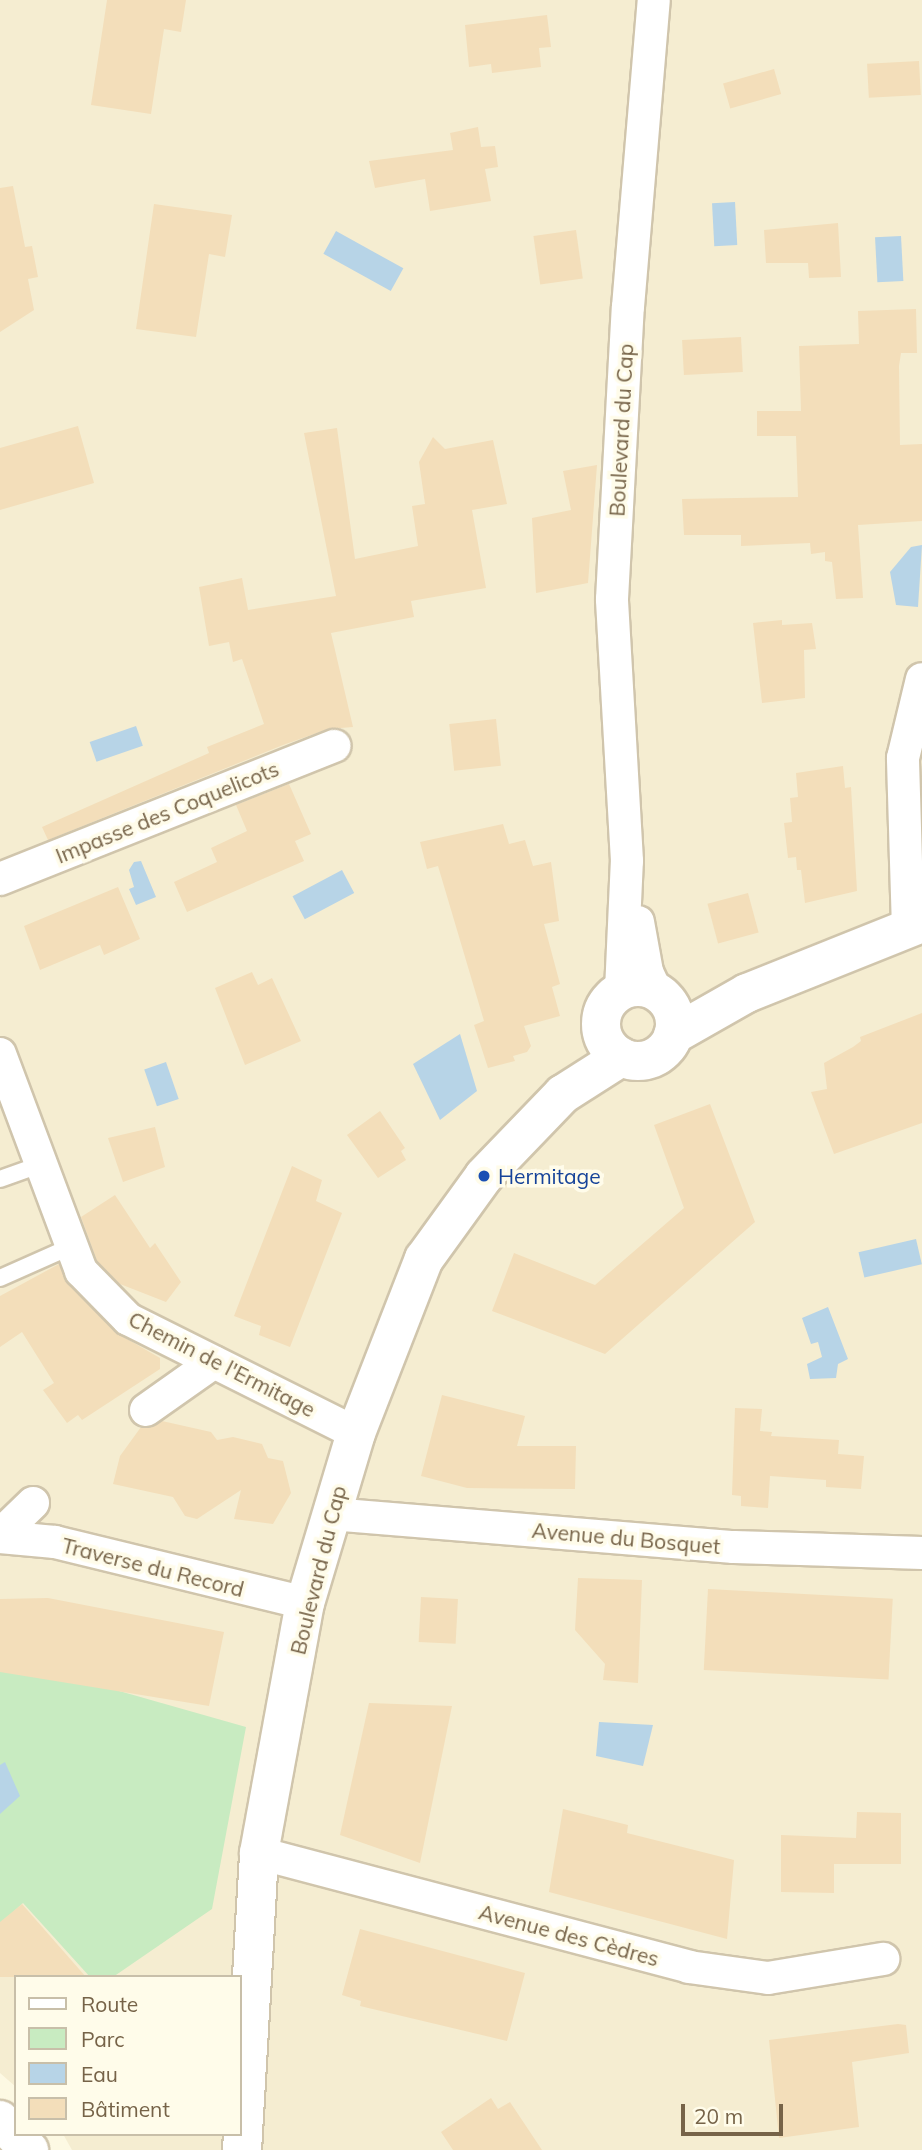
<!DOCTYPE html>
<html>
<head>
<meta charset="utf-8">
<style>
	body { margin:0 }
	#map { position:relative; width:922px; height:2150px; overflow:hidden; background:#fdf9e3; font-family:Mulish,sans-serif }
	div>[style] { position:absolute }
	.residential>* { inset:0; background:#f5edd1 }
	.green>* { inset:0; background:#c8ebc1 }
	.water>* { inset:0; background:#b7d4e7; transform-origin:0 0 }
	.building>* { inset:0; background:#f3deba; transform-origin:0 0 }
	.roads { filter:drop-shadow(2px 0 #d0c5ac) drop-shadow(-2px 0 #d0c5ac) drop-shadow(0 2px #d0c5ac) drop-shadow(0 -2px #d0c5ac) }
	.lane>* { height:16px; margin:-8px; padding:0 8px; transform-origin:8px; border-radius:8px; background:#fff }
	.street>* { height:32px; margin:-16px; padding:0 16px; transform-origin:16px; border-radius:16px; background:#fff }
	.secondary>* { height:38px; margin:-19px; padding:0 19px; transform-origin:19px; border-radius:19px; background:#fff }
	.secondary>.ring { margin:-19px; padding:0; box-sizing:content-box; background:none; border:38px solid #fff; border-radius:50% }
	.dots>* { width:19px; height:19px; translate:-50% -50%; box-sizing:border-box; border:4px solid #fffcea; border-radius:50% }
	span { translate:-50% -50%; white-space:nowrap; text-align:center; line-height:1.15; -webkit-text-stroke:7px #fffcea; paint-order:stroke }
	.street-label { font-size:21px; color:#766348 }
	.transit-label { font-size:21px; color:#164399 }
	.left { translate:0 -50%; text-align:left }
	.legend { position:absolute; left:14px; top:1975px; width:228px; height:161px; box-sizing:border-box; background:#fffcea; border:2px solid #c8bfa9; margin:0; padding:9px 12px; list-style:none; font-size:21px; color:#766348 }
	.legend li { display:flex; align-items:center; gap:14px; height:35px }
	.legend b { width:35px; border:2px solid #c8bfa9 }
	.scale { position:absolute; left:681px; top:2104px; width:102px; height:32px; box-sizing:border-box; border:4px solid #766348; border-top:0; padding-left:9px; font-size:21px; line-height:24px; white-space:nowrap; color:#766348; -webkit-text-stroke:5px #fffcea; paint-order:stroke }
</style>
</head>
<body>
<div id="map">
	<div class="residential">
		<i style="clip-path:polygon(0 0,922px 0,922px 2150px,72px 2150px,63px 2134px,240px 2134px,240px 1977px,16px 1977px,16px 2087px,0 2073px)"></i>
	</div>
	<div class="green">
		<i style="clip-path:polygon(0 1671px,77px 1679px,246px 1727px,212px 1909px,113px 1977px,90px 1977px,23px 1903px,0 1924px)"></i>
	</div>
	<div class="water">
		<i style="left:735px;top:202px;width:43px;height:23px;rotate:87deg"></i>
		<i style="left:336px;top:231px;width:77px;height:26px;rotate:29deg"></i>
		<i style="left:901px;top:236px;width:45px;height:26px;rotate:87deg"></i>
		<i style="clip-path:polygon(922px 545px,918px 607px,896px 605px,890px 572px,911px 547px)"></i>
		<i style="left:136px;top:726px;width:21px;height:49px;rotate:71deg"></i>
		<i style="clip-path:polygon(141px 861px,156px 897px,136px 905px,129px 889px,134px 887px,129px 870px,134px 862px)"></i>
		<i style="left:342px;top:870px;width:26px;height:56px;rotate:62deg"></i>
		<i style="clip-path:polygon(460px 1034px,477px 1091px,440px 1120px,413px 1064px)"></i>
		<i style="left:166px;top:1062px;width:39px;height:23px;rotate:71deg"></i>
		<i style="left:916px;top:1239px;width:26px;height:59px;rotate:77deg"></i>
		<i style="clip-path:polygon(828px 1307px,848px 1359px,838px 1364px,836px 1378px,810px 1379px,807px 1364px,822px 1357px,818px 1342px,811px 1344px,802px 1318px)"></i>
		<i style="clip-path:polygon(599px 1722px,653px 1725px,643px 1766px,596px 1756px)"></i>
		<i style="clip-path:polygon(5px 1762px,20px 1796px,0 1814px,0 1765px)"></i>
	</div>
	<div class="building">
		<i style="clip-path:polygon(107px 0,186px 0,181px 32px,164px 29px,151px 114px,91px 105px)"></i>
		<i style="clip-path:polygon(547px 15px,551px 47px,539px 48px,541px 67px,492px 73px,491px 64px,469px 67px,465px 25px)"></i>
		<i style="left:919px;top:61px;width:34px;height:52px;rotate:87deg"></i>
		<i style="left:774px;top:69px;width:26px;height:53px;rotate:74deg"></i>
		<i style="clip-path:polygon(478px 127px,481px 147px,495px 146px,498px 167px,485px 169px,491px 201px,430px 211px,425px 179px,375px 188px,369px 161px,453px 150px,450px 133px)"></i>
		<i style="clip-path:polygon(13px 186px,25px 247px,32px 246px,38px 277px,28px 279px,34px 310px,0 332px,0 188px)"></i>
		<i style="clip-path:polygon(154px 204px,232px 215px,225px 257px,209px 254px,196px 337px,136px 329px)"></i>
		<i style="clip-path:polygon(838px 223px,841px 277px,809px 278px,808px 263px,766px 263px,764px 230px)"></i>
		<i style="left:576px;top:230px;width:49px;height:43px;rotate:82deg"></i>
		<i style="clip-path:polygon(916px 309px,917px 353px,901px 353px,899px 366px,900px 445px,922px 444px,922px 521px,858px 525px,863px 598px,836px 599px,832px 562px,825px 561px,825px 552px,811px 554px,810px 543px,741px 546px,741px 535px,684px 535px,682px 499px,798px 497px,796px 436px,757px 436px,757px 411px,801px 411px,799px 346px,859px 344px,858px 311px)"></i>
		<i style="left:741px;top:337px;width:35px;height:59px;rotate:87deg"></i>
		<i style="clip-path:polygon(78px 426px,94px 483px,0 510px,0 448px)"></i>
		<i style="clip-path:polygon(337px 428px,355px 559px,418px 546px,412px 506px,425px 504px,419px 462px,433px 437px,445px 449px,493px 440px,507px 504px,472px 510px,486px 588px,411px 601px,414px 617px,331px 633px,353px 727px,328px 729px,283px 745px,48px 840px,42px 827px,209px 753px,207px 747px,264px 724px,242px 659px,233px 662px,229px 642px,209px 646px,199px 587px,242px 578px,248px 610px,336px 596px,304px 433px)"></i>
		<i style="clip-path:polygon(597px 465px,588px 583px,536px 593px,532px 518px,571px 510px,563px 471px)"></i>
		<i style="clip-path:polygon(782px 620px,782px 625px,812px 623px,816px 649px,804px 650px,805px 698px,762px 703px,753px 623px)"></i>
		<i style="left:496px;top:719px;width:47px;height:47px;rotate:84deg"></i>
		<i style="clip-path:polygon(843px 766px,845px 788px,851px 787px,857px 891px,805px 903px,801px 870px,797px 870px,796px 857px,788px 858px,784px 823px,792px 822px,790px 798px,798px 797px,796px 773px)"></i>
		<i style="clip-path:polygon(289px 784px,311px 834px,295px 841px,304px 861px,187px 912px,174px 882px,217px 862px,211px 848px,247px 831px,236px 805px)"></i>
		<i style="clip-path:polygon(503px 824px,509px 844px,525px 840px,533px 866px,551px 862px,559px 921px,544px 924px,560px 984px,552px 987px,560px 1016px,524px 1026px,531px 1046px,527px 1052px,513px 1056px,515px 1061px,488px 1068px,474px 1025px,484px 1021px,438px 866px,427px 869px,420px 842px)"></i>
		<i style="clip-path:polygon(118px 887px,140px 939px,104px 955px,100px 945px,40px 970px,24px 926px)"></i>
		<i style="left:748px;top:893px;width:41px;height:42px;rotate:75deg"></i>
		<i style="clip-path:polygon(252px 972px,258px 985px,272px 978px,301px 1041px,245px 1065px,215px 988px)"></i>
		<i style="clip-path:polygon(922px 1013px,922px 1123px,834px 1154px,811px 1092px,827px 1089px,824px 1063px,853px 1047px,861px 1041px,860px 1037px)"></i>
		<i style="clip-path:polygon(710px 1104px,755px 1222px,605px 1354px,492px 1311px,514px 1253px,595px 1285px,684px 1208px,654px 1125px)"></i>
		<i style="clip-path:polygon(380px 1111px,405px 1148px,401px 1151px,406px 1160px,378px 1178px,347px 1135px)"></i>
		<i style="clip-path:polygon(155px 1127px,165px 1167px,123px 1182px,108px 1138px)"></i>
		<i style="clip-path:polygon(292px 1166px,322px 1180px,316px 1201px,342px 1213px,290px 1347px,259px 1335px,261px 1326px,234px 1316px)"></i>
		<i style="clip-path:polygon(115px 1195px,150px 1248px,155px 1243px,181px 1282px,166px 1302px,120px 1284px,97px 1261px,81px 1217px)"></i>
		<i style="clip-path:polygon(59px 1264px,68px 1284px,115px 1332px,160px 1358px,160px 1369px,82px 1420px,78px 1415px,67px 1423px,43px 1390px,54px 1383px,22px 1332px,0 1347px,0 1296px)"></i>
		<i style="clip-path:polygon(442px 1395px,525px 1416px,517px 1446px,576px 1446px,575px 1489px,467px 1488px,421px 1476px)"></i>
		<i style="clip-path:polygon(735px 1408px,762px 1409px,760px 1431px,772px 1432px,771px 1436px,839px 1440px,838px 1454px,864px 1456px,861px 1489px,826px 1487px,826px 1480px,770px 1476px,768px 1508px,741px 1506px,741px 1496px,732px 1495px)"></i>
		<i style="clip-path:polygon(162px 1421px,211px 1432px,217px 1440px,233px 1437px,262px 1444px,268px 1458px,283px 1461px,291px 1493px,273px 1524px,234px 1519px,241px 1490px,197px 1519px,185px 1516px,173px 1497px,113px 1484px,120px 1456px,141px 1427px)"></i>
		<i style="clip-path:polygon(578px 1578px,642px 1580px,638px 1683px,603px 1680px,605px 1664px,575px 1630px)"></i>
		<i style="left:708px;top:1589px;width:185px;height:81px;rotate:3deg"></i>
		<i style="left:421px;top:1597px;width:37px;height:45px;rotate:3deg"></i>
		<i style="clip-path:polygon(48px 1598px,224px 1632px,209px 1706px,0 1672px,0 1599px)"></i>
		<i style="clip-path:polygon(369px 1703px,452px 1706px,420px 1863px,340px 1835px)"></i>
		<i style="clip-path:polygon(563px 1809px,628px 1825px,627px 1833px,734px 1860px,727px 1939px,549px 1892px)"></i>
		<i style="clip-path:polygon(857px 1812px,901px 1813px,901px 1864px,834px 1864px,834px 1893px,781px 1892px,781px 1835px,856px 1838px)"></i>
		<i style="clip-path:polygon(22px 1904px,86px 1977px,0 1977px,0 1922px)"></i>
		<i style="clip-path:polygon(360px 1929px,525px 1973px,507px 2041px,360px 2006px,361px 2001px,342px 1995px)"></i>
		<i style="clip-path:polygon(898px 2024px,906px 2025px,909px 2053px,852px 2062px,859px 2127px,779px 2138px,769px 2040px)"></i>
		<i style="clip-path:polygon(491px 2098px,498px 2109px,510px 2102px,542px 2150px,453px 2150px,441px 2132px)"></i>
	</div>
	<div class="roads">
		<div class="lane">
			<i style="left:0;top:1179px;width:41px;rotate:-19.7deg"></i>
			<i style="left:0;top:1278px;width:77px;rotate:-23.9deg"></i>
		</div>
		<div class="street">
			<i style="left:0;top:879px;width:360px;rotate:-21.7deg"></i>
			<i style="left:638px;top:922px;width:51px;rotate:79.8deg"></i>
			<i style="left:647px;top:972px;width:21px;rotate:65deg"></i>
			<i style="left:908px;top:929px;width:171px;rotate:-91.7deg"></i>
			<i style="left:903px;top:758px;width:81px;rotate:-76.5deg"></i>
			<i style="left:621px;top:991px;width:130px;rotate:-87.4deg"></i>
			<i style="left:627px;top:861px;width:262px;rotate:-93.3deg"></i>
			<i style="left:612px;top:599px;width:292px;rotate:-86.9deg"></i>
			<i style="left:628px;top:307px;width:308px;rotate:-85.2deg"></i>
			<i style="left:0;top:1054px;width:232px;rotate:69.5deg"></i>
			<i style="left:81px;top:1271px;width:67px;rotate:45.6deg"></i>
			<i style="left:128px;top:1319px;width:255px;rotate:26.6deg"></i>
			<i style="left:146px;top:1410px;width:83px;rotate:-35.2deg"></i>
			<i style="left:331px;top:1514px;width:404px;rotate:4.7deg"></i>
			<i style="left:734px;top:1547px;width:188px;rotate:1.8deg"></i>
			<i style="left:0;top:1535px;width:46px;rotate:-44.1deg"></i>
			<i style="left:0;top:1537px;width:55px;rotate:5.2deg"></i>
			<i style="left:55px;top:1542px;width:257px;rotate:13.7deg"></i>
			<i style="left:259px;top:1853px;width:445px;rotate:14.8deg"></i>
			<i style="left:689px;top:1967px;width:80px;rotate:7.9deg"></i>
			<i style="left:768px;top:1978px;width:117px;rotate:-9.4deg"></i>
		</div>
		<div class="secondary">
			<i class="ring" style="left:601px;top:987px;width:36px;height:36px"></i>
			<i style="left:673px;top:1035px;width:85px;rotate:-29.6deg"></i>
			<i style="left:747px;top:993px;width:188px;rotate:-21.8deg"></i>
			<i style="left:0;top:2120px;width:42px;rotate:46deg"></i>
			<i style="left:242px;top:2150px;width:297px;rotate:-86.7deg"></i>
			<i style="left:259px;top:1853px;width:254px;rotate:-79.6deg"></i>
			<i style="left:305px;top:1603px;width:177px;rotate:-73.3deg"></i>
			<i style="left:356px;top:1433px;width:187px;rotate:-68.7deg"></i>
			<i style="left:424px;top:1259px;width:102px;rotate:-54.1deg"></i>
			<i style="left:484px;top:1176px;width:114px;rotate:-46.1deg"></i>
			<i style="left:563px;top:1094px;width:69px;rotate:-32.5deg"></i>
		</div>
	</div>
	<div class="dots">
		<i style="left:484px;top:1176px;background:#1a4fb4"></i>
	</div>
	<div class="street-label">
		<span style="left:621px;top:430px;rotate:-87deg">Boulevard du Cap</span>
		<span style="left:167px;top:812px;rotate:-22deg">Impasse des Coquelicots</span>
		<span style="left:222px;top:1364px;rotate:27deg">Chemin de l'Ermitage</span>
		<span style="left:626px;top:1538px;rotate:5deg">Avenue du Bosquet</span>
		<span style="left:153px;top:1567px;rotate:14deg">Traverse du Record</span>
		<span style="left:318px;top:1570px;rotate:-76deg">Boulevard du Cap</span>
		<span style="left:569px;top:1935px;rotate:15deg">Avenue des Cèdres</span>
	</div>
	<div class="transit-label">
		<span class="left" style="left:498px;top:1176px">Hermitage</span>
	</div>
	<ul class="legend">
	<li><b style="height:9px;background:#fff"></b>Route</li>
	<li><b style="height:19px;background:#c8ebc1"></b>Parc</li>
	<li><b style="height:19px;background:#b7d4e7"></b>Eau</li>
	<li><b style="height:19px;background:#f3deba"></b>Bâtiment</li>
	</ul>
	<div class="scale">20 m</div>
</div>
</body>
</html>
